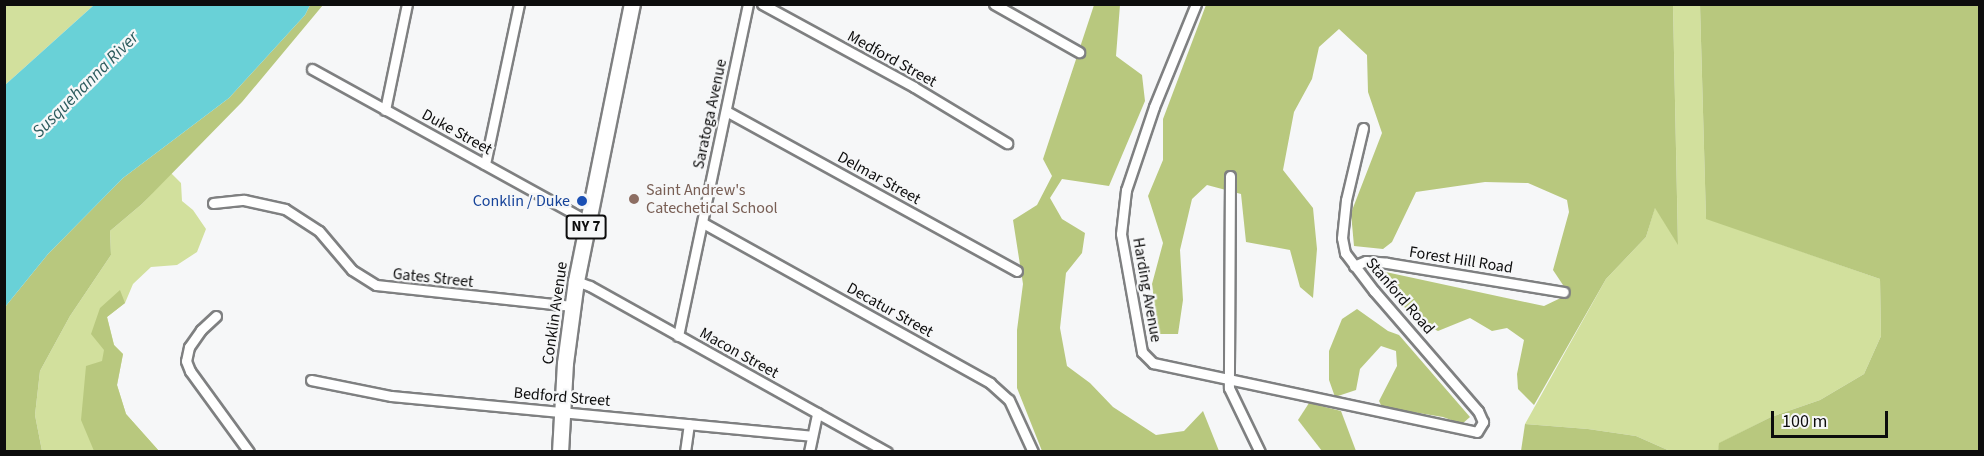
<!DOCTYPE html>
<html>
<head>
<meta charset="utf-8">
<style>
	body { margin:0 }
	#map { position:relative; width:1984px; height:456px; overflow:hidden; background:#f6f7f8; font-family:"Source Sans 3",sans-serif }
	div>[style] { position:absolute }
	.green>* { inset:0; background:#d2e09d }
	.forest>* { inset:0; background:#b8c87e }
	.water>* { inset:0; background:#69d1d7 }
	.roads { filter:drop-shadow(2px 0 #7f8081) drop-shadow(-2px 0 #7f8081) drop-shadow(0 2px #7f8081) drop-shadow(0 -2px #7f8081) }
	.minor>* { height:9px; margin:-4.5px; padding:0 4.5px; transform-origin:4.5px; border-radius:4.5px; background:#fff }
	.primary>* { height:15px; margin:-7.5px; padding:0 7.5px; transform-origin:7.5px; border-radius:7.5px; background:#fff }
	.dots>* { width:16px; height:16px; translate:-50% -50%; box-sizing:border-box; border:3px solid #f6f7f8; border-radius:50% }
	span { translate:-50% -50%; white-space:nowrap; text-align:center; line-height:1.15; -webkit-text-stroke:4.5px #f6f7f8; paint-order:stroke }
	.shield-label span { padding:2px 4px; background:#f6f7f8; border:2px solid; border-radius:4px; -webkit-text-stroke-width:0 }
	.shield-label { font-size:15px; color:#0d0d0d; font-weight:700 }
	.street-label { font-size:16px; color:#0d0d0d }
	.education-label { font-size:16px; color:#785e54 }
	.left { translate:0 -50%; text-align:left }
	.transit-label { font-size:16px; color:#164399 }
	.right { translate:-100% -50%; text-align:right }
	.water-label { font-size:18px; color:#2d5c5e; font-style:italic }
	.frame { position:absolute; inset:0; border:6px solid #0d0d0d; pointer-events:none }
	.scale { position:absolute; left:1771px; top:411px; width:117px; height:27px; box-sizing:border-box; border:3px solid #0d0d0d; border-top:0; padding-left:8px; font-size:18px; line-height:21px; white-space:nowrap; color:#0d0d0d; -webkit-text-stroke:4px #f6f7f8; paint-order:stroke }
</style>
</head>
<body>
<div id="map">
	<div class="green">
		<i style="clip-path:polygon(5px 4px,94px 4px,94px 5px,5px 85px)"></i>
		<i style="clip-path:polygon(1673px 5px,1700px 5px,1706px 218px,1880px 279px,1881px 336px,1864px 374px,1820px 400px,1771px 417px,1720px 443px,1718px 451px,1670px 451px,1636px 436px,1588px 429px,1525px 424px,1606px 279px,1646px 237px,1655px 207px,1678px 244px)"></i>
		<i style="clip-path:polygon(171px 173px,181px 183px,182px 201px,193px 210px,206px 229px,197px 252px,177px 265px,151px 267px,133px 284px,125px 303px,107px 317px,114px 345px,123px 354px,117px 385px,126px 414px,159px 451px,42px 451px,35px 415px,40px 371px,70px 316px,111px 255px,110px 231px,142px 204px)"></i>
	</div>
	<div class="forest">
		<i style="clip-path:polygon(310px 5px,323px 5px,242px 102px,142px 204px,110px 231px,111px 255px,70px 316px,40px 371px,35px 415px,42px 451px,5px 452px,5px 307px,48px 254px,123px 178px,229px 98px,305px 15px)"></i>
		<i style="clip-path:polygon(1094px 5px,1120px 5px,1116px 56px,1142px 75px,1145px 101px,1109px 186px,1062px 179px,1050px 198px,1062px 219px,1085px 233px,1082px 253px,1066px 273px,1060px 328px,1067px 366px,1090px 383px,1113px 407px,1156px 435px,1184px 431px,1203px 411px,1219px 451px,1042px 451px,1017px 388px,1017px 330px,1023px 284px,1013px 220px,1037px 205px,1052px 176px,1043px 159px)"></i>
		<i style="clip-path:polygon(1206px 5px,1673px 5px,1678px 245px,1655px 208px,1646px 237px,1606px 279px,1534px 405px,1518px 389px,1517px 374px,1524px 340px,1507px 328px,1492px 331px,1470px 318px,1438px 331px,1417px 321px,1377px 277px,1381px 271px,1544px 306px,1569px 294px,1553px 270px,1569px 212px,1567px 200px,1528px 183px,1485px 182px,1416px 192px,1392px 242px,1383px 249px,1354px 246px,1351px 213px,1382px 133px,1368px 92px,1367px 55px,1339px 29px,1319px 47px,1312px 79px,1294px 112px,1283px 170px,1313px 208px,1317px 249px,1313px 298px,1300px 287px,1290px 250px,1246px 242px,1241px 194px,1207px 185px,1192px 199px,1180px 250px,1183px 300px,1178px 334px,1158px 334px,1152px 284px,1163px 243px,1148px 196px,1163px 160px,1163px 119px)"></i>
		<i style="clip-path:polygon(1700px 5px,1979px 5px,1979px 451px,1718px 451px,1719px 443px,1771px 417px,1820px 400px,1864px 374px,1881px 336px,1880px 279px,1706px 219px)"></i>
		<i style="clip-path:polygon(120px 290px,125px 303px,107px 317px,114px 345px,123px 354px,117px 385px,126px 414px,159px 451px,94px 451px,81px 420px,86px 366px,102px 361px,104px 350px,91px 334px,100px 308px)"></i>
		<i style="clip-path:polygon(1357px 309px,1388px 331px,1399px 335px,1470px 417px,1462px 424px,1443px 417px,1382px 407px,1379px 401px,1397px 366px,1396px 351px,1381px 346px,1360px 369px,1356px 390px,1335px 397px,1329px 380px,1329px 351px,1342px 319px)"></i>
		<i style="clip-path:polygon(1309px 403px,1341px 411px,1356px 451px,1322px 451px,1298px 420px)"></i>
		<i style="clip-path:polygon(1525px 424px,1588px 429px,1636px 436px,1670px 451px,1521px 451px)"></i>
	</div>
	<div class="water">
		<i style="clip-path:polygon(94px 5px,310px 5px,305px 15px,229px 98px,123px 178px,48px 254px,5px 307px,5px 85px)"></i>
	</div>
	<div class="roads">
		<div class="minor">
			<i style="left:762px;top:4px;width:173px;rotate:28.6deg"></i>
			<i style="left:914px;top:87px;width:109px;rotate:31.1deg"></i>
			<i style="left:994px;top:4px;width:98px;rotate:29.5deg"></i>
			<i style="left:1196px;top:4px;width:111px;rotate:112.2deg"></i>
			<i style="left:1154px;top:107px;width:88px;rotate:108.6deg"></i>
			<i style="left:1126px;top:190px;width:44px;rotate:96.5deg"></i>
			<i style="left:1121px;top:234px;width:120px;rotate:79.9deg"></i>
			<i style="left:1142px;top:352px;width:16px;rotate:45deg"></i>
			<i style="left:1153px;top:363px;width:331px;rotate:12deg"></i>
			<i style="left:1477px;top:432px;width:12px;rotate:-59deg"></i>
			<i style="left:1483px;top:422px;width:12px;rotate:-114deg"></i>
			<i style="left:1478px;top:411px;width:159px;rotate:-130.9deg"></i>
			<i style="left:1374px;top:291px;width:48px;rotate:-127.3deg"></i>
			<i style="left:1345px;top:253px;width:15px;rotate:-101deg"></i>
			<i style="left:1342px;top:238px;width:38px;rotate:-84deg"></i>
			<i style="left:1346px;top:200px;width:74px;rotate:-76.7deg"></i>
			<i style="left:312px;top:69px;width:314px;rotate:28.9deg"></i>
			<i style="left:385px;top:110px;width:108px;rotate:-78.3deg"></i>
			<i style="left:726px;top:111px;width:332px;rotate:28.8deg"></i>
			<i style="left:485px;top:164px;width:164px;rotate:-78deg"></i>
			<i style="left:1230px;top:176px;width:212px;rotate:90.3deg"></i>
			<i style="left:1229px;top:388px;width:71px;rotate:64.2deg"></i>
			<i style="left:213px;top:203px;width:31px;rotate:-6deg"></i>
			<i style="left:244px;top:200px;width:42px;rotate:12.4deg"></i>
			<i style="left:285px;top:209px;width:40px;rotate:32.9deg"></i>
			<i style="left:319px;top:231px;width:51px;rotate:49.8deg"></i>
			<i style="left:352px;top:270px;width:28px;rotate:32deg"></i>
			<i style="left:376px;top:285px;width:197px;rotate:6.1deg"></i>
			<i style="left:703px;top:223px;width:329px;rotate:29.1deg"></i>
			<i style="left:990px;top:383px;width:25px;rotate:42deg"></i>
			<i style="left:1009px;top:400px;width:57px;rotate:65.2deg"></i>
			<i style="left:1354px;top:266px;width:13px;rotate:-23deg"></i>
			<i style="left:1366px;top:261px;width:21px;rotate:5deg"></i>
			<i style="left:1387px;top:263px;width:179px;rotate:9.3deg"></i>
			<i style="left:576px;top:281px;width:15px;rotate:20deg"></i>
			<i style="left:590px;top:286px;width:340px;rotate:29.2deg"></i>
			<i style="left:216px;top:316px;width:21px;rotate:137deg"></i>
			<i style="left:201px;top:330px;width:21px;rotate:125deg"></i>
			<i style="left:189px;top:347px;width:14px;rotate:102deg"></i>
			<i style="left:186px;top:361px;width:11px;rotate:68deg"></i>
			<i style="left:190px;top:371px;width:100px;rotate:53.9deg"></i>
			<i style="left:678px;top:336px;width:339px;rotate:-78.1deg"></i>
			<i style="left:311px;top:380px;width:82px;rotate:11.3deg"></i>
			<i style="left:391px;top:396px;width:422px;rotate:5.4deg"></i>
			<i style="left:685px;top:452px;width:28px;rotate:-82deg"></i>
			<i style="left:809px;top:452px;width:40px;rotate:-78deg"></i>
		</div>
		<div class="primary">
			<i style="left:560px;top:452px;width:89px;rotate:-86.8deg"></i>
			<i style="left:565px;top:363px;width:83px;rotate:-82.4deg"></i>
			<i style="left:576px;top:281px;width:283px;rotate:-78.6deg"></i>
		</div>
	</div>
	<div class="dots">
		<i style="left:634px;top:199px;background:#8d6e63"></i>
		<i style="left:582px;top:201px;background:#1a4fb4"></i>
	</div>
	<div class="shield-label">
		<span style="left:586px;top:227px">NY 7</span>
	</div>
	<div class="street-label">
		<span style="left:892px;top:59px;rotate:29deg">Medford Street</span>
		<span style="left:710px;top:114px;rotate:-78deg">Saratoga Avenue</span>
		<span style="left:457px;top:132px;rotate:29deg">Duke Street</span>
		<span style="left:879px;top:178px;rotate:29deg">Delmar Street</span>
		<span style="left:1461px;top:260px;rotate:9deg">Forest Hill Road</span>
		<span style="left:433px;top:278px;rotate:6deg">Gates Street</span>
		<span style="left:1147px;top:290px;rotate:80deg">Harding Avenue</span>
		<span style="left:1400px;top:296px;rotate:49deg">Stanford Road</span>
		<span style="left:890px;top:310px;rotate:29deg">Decatur Street</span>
		<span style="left:555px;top:313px;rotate:-82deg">Conklin Avenue</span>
		<span style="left:739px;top:353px;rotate:29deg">Macon Street</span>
		<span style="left:562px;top:397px;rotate:5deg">Bedford Street</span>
	</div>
	<div class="education-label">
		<span class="left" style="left:646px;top:199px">Saint Andrew's<br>Catechetical School</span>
	</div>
	<div class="transit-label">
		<span class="right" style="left:570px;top:201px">Conklin / Duke</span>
	</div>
	<div class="water-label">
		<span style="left:86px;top:85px;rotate:-45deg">Susquehanna River</span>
	</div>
	<div class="frame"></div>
	<div class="scale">100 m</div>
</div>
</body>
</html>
